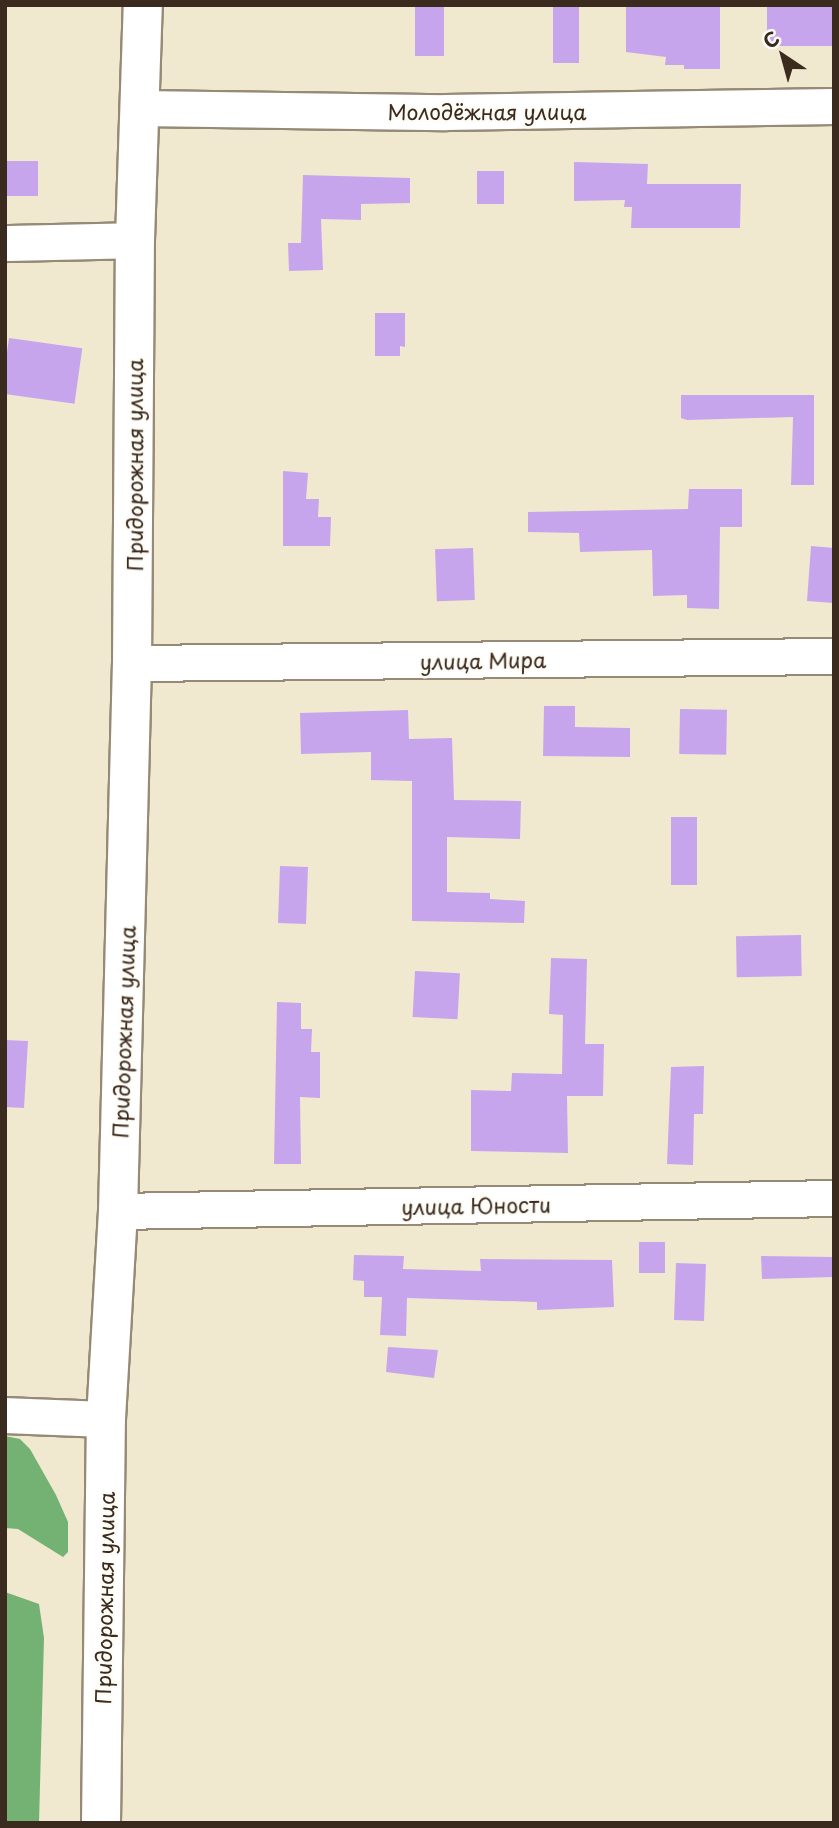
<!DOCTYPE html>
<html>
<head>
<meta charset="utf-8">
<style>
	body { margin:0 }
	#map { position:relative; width:839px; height:1828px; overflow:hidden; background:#f0e9d0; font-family:"Playpen Sans",sans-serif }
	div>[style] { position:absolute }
	.forest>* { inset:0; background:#74b273 }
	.building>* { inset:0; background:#c7a5ed; transform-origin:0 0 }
	.roads { filter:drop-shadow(2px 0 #968a77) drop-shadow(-2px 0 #968a77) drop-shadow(0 2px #968a77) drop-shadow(0 -2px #968a77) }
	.minor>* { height:35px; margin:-17.5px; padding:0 17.5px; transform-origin:17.5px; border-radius:17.5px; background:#fff }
	.tertiary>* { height:38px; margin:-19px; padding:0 19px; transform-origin:19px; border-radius:19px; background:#fff }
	span { translate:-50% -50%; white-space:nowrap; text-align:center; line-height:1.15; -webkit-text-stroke:5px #fdfcf7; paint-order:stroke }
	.street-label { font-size:21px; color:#3b2a1e }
	.frame { position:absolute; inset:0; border:7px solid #3b2a1e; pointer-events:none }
	.north { position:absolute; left:748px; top:21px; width:70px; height:70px; -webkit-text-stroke:5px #fdfcf7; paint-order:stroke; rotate:324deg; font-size:19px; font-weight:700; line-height:28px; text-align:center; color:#3b2a1e }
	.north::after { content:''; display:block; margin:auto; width:24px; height:32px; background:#3b2a1e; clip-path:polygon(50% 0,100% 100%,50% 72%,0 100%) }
</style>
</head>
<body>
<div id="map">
	<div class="forest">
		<i style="clip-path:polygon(5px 1436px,20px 1439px,30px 1449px,56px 1495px,68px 1522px,68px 1552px,63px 1557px,18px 1529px,5px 1528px)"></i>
		<i style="clip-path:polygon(5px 1592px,39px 1604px,44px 1638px,39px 1823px,5px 1823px)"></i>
	</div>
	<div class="building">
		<i style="left:415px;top:5px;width:29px;height:51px"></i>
		<i style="left:553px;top:5px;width:26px;height:58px"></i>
		<i style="clip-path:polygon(626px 5px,720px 5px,720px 69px,684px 69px,684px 65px,665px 65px,666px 57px,626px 52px)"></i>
		<i style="left:767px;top:5px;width:67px;height:41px"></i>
		<i style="left:5px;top:161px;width:33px;height:35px"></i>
		<i style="clip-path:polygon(574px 162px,648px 164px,647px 184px,741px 184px,740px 228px,631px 228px,632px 207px,624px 207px,625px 200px,574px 201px)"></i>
		<i style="left:477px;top:171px;width:27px;height:33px"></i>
		<i style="clip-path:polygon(303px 175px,410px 178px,410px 203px,361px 204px,361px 220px,321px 219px,323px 270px,289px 271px,288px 243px,301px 243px)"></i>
		<i style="clip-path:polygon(375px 313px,405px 313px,405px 347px,400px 346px,400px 356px,375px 356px)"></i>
		<i style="left:9px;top:338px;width:74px;height:56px;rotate:8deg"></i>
		<i style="clip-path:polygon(681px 395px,814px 395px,814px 485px,791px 485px,793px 417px,687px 420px,681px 418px)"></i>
		<i style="clip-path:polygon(283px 471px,308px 473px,306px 499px,319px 499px,318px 517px,331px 517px,330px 546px,283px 546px)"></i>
		<i style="clip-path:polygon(689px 489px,742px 489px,742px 527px,720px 527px,719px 609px,687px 608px,687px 595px,653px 596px,652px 550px,580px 552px,579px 533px,528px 532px,528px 512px,688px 509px)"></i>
		<i style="clip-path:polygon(811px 546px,834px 548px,834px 603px,807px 601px)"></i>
		<i style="left:473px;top:548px;width:52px;height:38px;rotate:88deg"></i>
		<i style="clip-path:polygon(544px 706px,575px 706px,575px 727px,630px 728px,630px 757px,543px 756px)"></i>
		<i style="left:680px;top:709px;width:47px;height:45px;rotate:1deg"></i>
		<i style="clip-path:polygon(408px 710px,409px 739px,452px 738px,454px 800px,521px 801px,520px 839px,447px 837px,447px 892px,490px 893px,490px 899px,525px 901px,524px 923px,412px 921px,412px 781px,371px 780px,371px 752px,301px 754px,300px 713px)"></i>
		<i style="left:671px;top:817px;width:26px;height:68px"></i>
		<i style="left:280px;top:866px;width:28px;height:57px;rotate:2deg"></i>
		<i style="left:801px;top:935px;width:41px;height:65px;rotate:89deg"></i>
		<i style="clip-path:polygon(551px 958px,587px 959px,585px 1044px,604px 1044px,603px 1096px,567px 1096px,568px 1153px,471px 1151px,471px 1090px,511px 1091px,512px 1073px,562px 1074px,563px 1015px,549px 1014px)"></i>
		<i style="left:415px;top:971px;width:45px;height:46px;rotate:3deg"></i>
		<i style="clip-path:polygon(277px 1002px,301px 1003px,301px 1029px,312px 1029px,311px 1052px,320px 1052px,320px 1098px,300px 1097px,301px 1164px,274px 1164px)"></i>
		<i style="clip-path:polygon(5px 1040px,28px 1041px,24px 1108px,5px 1107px)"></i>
		<i style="clip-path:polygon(704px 1066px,703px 1114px,694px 1114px,693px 1165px,667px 1164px,671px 1067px)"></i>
		<i style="left:639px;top:1242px;width:26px;height:31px"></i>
		<i style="clip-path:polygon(354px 1255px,404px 1256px,403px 1269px,481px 1271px,480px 1259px,612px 1260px,614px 1307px,537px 1310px,537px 1302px,407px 1298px,406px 1336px,380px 1335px,382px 1297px,364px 1297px,364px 1281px,353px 1280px)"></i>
		<i style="clip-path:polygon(761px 1256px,834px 1257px,834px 1277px,762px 1279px)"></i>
		<i style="left:676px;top:1263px;width:30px;height:57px;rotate:2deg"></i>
		<i style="clip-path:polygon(388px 1347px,438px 1350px,434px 1378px,386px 1372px)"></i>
	</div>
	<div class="roads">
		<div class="minor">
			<i style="left:140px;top:108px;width:305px;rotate:0.8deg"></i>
			<i style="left:445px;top:112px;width:389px;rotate:-0.9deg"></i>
			<i style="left:5px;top:243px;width:130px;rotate:-1.3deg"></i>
			<i style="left:132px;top:663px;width:702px;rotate:-0.57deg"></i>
			<i style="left:118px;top:1211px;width:716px;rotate:-1.04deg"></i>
			<i style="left:5px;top:1415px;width:101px;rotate:2.3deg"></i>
		</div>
		<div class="tertiary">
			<i style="left:101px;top:1823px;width:404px;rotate:-89.3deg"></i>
			<i style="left:106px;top:1419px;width:208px;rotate:-86.7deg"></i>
			<i style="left:118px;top:1211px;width:548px;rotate:-88.54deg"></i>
			<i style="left:132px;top:663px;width:423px;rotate:-89.6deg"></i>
			<i style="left:135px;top:240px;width:235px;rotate:-88.1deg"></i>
		</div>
	</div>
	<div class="street-label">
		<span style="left:487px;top:111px">Молодёжная улица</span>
		<span style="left:134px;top:465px;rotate:-90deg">Придорожная улица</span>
		<span style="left:483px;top:660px;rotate:-1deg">улица Мира</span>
		<span style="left:123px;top:1032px;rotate:-88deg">Придорожная улица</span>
		<span style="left:476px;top:1205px;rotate:-1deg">улица Юности</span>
		<span style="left:104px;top:1598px;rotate:-89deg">Придорожная улица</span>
	</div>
	<div class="frame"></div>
	<div class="north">С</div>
</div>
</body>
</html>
